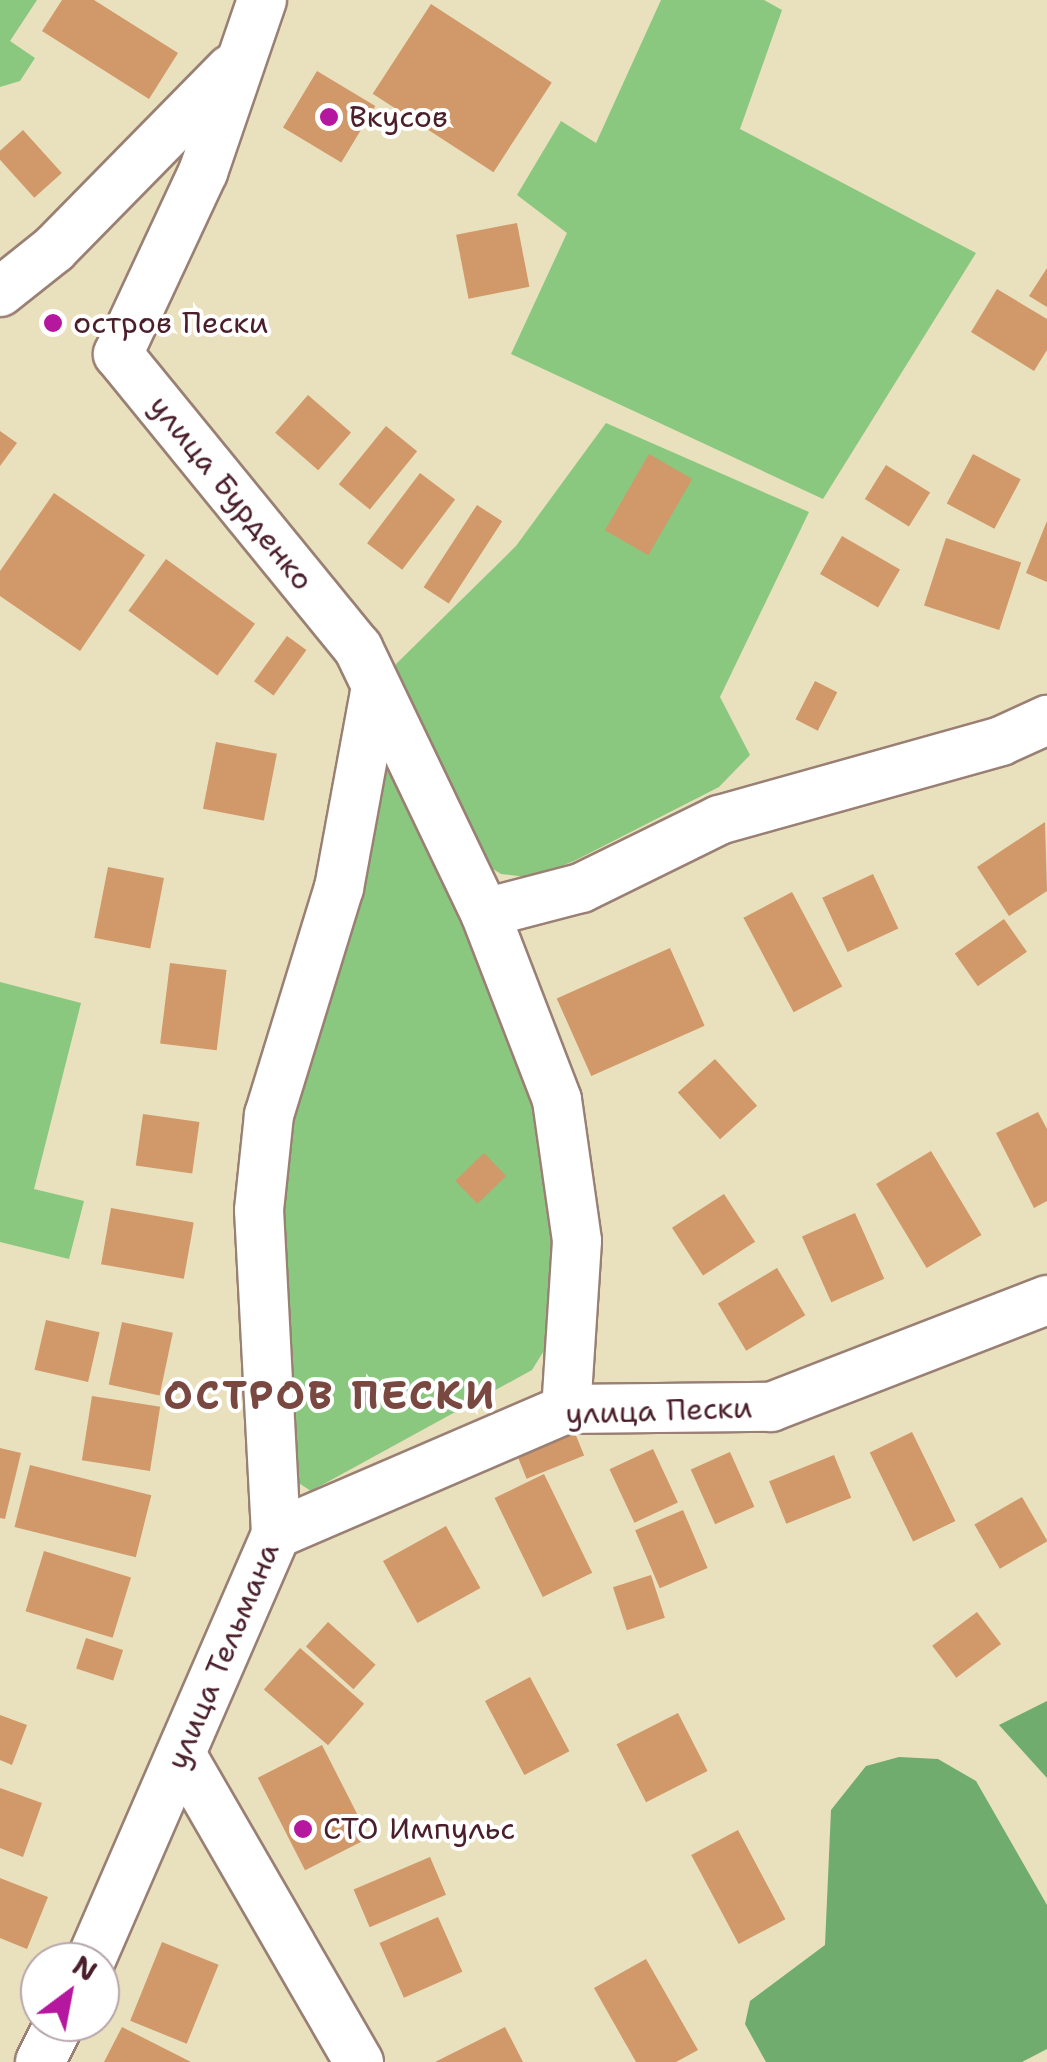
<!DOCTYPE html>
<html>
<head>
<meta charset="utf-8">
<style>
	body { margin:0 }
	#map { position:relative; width:1047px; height:2062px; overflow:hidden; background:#e9e0bd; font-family:"Shantell Sans",sans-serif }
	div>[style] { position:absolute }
	.green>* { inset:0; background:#8bc87f }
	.forest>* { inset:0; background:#70ac6e }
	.building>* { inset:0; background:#d19869; transform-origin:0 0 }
	.roads { filter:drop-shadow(2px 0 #9a8074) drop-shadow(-2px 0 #9a8074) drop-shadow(0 2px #9a8074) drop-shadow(0 -2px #9a8074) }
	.minor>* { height:48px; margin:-24px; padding:0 24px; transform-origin:24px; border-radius:24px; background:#fff }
	.dots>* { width:28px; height:28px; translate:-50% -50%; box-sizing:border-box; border:5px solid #fff; border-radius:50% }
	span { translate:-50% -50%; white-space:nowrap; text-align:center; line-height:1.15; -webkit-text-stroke:8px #fff; paint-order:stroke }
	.poi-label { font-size:30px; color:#4a1f2b }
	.left { translate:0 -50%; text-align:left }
	.street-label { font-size:30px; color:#4a1f2b }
	.district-label { font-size:40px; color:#794941; font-weight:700; letter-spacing:2.5px }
	.north { position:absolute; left:20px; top:1942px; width:100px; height:100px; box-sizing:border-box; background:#fff; border:2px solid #b7a5aa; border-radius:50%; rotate:32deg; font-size:28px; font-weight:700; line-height:40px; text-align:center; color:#4a1f2b }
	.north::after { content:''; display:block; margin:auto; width:35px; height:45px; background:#b5179e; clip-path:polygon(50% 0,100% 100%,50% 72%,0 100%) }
</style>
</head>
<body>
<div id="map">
	<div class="green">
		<i style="clip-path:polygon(0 0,37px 0,10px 41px,35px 58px,20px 81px,0 87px)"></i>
		<i style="clip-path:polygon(661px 0,764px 0,782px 10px,740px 129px,976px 253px,823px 499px,511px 354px,567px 233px,517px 195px,561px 121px,596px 143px)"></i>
		<i style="clip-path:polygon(606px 423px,809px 512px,720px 697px,750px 755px,719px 787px,576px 860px,534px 878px,501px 874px,472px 856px,399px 701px,396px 664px,516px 546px)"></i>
		<i style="clip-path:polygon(383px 734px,521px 1056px,559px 1207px,553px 1336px,532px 1370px,311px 1491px,294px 1480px,270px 1209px)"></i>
		<i style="clip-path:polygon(0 982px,81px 1003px,34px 1189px,84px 1201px,69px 1259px,0 1242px)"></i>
	</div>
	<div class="forest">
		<i style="clip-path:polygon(1047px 1701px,1047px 1778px,999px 1725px)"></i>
		<i style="clip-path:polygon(899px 1757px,938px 1759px,976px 1781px,1047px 1905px,1047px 2049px,1022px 2062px,766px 2062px,745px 2024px,750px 2001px,825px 1945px,831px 1810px,866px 1766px)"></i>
	</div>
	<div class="building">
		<i style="clip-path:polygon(62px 0,94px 0,178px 53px,149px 99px,42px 31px)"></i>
		<i style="left:431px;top:4px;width:144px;height:107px;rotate:33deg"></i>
		<i style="left:317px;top:71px;width:68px;height:66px;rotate:31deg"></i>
		<i style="left:23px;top:130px;width:58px;height:37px;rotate:48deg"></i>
		<i style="left:517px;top:223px;width:65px;height:62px;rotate:79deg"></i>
		<i style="clip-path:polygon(1047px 268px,1047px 307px,1029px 296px)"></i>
		<i style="clip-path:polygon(997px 289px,1047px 319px,1047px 350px,1034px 371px,971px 332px)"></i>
		<i style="left:308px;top:395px;width:57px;height:50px;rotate:41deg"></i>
		<i style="left:386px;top:426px;width:40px;height:75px;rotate:39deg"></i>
		<i style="clip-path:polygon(0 431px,17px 443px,0 466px)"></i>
		<i style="left:649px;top:454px;width:50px;height:88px;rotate:30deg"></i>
		<i style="left:973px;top:454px;width:54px;height:56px;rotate:28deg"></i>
		<i style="left:886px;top:465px;width:52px;height:40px;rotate:32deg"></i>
		<i style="left:420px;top:473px;width:44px;height:88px;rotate:37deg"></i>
		<i style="clip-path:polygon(54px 493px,145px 555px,80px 651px,0 596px,0 571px)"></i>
		<i style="left:477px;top:505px;width:30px;height:98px;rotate:33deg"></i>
		<i style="clip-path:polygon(1047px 521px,1047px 582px,1026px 573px)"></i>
		<i style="left:842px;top:536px;width:67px;height:44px;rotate:30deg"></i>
		<i style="left:946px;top:538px;width:79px;height:71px;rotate:18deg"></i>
		<i style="left:166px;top:559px;width:110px;height:64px;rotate:36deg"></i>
		<i style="left:287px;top:636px;width:24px;height:56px;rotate:36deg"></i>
		<i style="left:815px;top:681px;width:25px;height:43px;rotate:27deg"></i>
		<i style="left:216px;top:742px;width:62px;height:68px;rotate:11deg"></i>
		<i style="clip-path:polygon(1045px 822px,1047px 891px,1009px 916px,977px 867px)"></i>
		<i style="left:108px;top:867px;width:57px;height:72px;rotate:11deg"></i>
		<i style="left:873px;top:874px;width:60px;height:56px;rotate:65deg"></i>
		<i style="left:792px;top:892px;width:107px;height:55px;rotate:62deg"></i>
		<i style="left:1004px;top:919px;width:40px;height:60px;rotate:55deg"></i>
		<i style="left:670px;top:948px;width:85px;height:124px;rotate:66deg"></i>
		<i style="left:170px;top:963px;width:57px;height:81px;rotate:7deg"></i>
		<i style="left:715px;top:1059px;width:63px;height:50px;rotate:48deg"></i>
		<i style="clip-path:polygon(1038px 1112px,1047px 1129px,1047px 1201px,1034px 1208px,996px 1133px)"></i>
		<i style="left:143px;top:1114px;width:57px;height:52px;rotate:8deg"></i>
		<i style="left:931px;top:1151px;width:98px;height:64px;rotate:59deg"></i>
		<i style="left:484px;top:1153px;width:32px;height:40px;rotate:46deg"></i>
		<i style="left:724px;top:1194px;width:57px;height:62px;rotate:57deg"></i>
		<i style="left:111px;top:1208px;width:84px;height:57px;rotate:10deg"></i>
		<i style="left:855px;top:1213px;width:72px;height:58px;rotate:66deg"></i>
		<i style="left:777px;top:1268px;width:55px;height:69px;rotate:59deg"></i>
		<i style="left:46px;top:1320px;width:55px;height:51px;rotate:13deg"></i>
		<i style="left:122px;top:1322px;width:52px;height:64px;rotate:12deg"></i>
		<i style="left:92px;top:1396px;width:69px;height:65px;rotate:9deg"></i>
		<i style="left:571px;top:1423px;width:35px;height:62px;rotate:68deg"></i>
		<i style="left:912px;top:1432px;width:99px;height:47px;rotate:64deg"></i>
		<i style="clip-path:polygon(0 1448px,21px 1453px,5px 1519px,0 1518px)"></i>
		<i style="left:653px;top:1449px;width:59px;height:48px;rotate:65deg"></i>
		<i style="left:730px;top:1452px;width:60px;height:43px;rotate:66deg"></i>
		<i style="left:834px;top:1455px;width:46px;height:70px;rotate:68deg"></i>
		<i style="left:30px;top:1465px;width:125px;height:64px;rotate:14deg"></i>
		<i style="left:544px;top:1474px;width:110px;height:55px;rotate:64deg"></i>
		<i style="left:1022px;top:1497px;width:51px;height:55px;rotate:60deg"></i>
		<i style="left:683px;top:1510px;width:63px;height:52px;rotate:67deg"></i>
		<i style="left:446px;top:1526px;width:71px;height:72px;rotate:61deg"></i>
		<i style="left:44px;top:1551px;width:91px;height:63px;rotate:17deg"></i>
		<i style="left:651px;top:1575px;width:45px;height:40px;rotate:72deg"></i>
		<i style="left:977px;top:1612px;width:40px;height:56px;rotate:53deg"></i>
		<i style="left:328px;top:1622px;width:64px;height:33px;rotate:42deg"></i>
		<i style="left:86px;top:1638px;width:39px;height:32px;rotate:18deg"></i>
		<i style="left:300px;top:1648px;width:85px;height:55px;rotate:41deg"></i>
		<i style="left:530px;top:1677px;width:84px;height:51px;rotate:62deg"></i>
		<i style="left:678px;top:1713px;width:65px;height:69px;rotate:63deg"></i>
		<i style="clip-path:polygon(0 1715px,27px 1725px,12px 1765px,0 1760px)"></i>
		<i style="left:322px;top:1745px;width:104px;height:72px;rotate:63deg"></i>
		<i style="clip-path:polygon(0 1788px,42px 1803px,23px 1857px,0 1848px)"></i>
		<i style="left:738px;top:1830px;width:101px;height:53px;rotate:62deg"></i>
		<i style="left:430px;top:1857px;width:41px;height:83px;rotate:67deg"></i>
		<i style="clip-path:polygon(0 1878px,48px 1897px,27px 1949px,0 1938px)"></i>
		<i style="left:438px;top:1917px;width:60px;height:64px;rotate:66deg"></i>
		<i style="left:162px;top:1942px;width:61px;height:85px;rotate:22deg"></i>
		<i style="clip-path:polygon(646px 1959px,698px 2050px,676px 2062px,636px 2062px,594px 1988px)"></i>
		<i style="clip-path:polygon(122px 2027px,191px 2062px,104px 2062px)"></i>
		<i style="clip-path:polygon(505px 2027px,523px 2062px,435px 2062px)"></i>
	</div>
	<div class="roads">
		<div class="minor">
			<i style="left:262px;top:0;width:182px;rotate:108.9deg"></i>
			<i style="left:203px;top:172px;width:201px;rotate:115deg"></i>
			<i style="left:118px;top:354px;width:380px;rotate:50.8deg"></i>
			<i style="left:358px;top:648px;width:294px;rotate:64.4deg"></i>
			<i style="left:485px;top:913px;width:200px;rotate:68.9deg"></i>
			<i style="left:557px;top:1100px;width:142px;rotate:81.9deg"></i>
			<i style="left:577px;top:1241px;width:168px;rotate:93.7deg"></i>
			<i style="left:0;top:292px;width:69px;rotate:-38.5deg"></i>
			<i style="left:54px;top:249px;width:252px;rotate:-45.5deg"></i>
			<i style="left:485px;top:913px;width:99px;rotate:-14.6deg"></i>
			<i style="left:581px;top:888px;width:154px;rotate:-26.2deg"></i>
			<i style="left:719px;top:820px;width:293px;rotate:-15.6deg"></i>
			<i style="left:1001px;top:741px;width:51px;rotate:-24.5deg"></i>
			<i style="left:276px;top:1534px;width:316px;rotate:-23.3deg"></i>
			<i style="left:566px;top:1409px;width:205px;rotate:-0.6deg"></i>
			<i style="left:771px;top:1407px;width:296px;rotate:-21.2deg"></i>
			<i style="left:181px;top:1754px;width:356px;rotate:60deg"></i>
			<i style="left:90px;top:1962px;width:467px;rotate:-66.5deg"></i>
			<i style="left:276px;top:1534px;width:324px;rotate:-93deg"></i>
			<i style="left:259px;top:1210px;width:96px;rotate:-84deg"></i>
			<i style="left:269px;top:1115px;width:238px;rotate:-72.9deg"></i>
			<i style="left:339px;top:888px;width:204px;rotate:-79.6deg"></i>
			<i style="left:40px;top:2062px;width:45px;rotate:-63.4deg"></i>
		</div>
	</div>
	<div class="dots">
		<i style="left:329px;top:117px;background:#b5179e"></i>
		<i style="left:53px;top:323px;background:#b5179e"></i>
		<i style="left:303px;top:1829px;background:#b5179e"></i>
	</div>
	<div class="poi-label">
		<span class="left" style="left:349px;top:117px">Вкусов</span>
		<span class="left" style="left:73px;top:323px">остров Пески</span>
		<span class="left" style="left:323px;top:1829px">СТО Импульс</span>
	</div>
	<div class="street-label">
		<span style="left:231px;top:493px;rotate:51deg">улица Бурденко</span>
		<span style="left:659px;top:1411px;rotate:-2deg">улица Пески</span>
		<span style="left:223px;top:1656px;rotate:-67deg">улица Тельмана</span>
	</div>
	<div class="district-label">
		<span style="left:330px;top:1395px">ОСТРОВ ПЕСКИ</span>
	</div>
	<div class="north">N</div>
</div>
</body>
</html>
